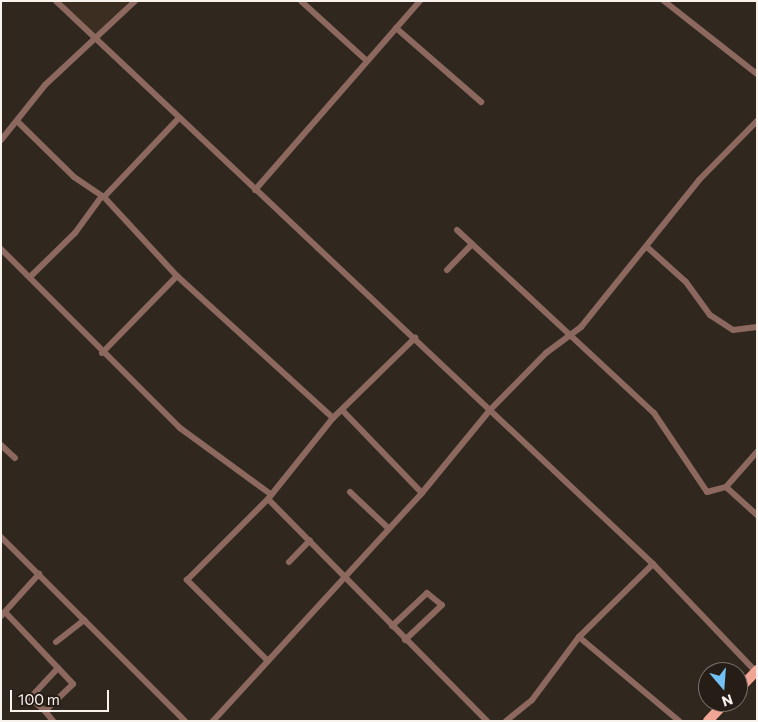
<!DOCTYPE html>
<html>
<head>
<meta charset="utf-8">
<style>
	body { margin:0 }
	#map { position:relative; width:758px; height:722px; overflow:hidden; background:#30281f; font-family:Commissioner,sans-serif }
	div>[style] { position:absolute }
	.built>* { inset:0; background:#3c2e21 }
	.street>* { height:6px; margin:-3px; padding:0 3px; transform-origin:3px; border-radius:3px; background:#8d685f }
	.primary>* { height:10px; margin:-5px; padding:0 5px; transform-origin:5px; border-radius:5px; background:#f1a594 }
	span { translate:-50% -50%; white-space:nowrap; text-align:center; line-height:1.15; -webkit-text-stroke:5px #261e16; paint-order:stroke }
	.frame { position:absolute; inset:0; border:2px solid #f9f3ee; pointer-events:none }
	.north { position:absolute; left:698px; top:662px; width:50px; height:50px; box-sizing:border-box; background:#261e16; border:1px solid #7a736c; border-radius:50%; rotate:162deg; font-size:14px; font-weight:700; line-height:20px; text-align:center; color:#f9f3ee }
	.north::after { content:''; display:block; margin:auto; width:18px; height:22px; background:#72c1f5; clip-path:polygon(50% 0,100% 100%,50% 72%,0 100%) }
	.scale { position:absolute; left:10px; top:690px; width:99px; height:22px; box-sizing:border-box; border:2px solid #f9f3ee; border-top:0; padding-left:6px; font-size:15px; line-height:18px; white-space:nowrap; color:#f9f3ee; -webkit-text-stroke:4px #261e16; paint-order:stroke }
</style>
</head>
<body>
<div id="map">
	<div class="built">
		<i style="clip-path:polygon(57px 1px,129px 1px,93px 37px)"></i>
	</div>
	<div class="street">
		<i style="left:56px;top:1px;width:821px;rotate:43.32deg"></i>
		<i style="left:653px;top:564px;width:151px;rotate:46.3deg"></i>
		<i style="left:301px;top:1px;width:89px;rotate:42.3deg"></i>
		<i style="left:664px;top:1px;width:118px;rotate:38.1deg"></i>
		<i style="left:396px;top:28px;width:113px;rotate:41deg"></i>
		<i style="left:18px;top:122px;width:78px;rotate:44.5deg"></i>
		<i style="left:74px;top:177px;width:36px;rotate:34deg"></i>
		<i style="left:104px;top:197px;width:108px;rotate:47.3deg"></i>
		<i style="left:177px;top:276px;width:211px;rotate:42.3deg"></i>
		<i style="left:1px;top:140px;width:70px;rotate:-51.3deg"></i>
		<i style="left:45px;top:85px;width:123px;rotate:-43deg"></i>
		<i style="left:255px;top:190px;width:251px;rotate:-48.9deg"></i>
		<i style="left:104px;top:197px;width:108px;rotate:-46.5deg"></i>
		<i style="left:457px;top:230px;width:269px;rotate:42.9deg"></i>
		<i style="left:654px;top:413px;width:95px;rotate:56.1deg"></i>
		<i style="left:707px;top:492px;width:20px;rotate:-15deg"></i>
		<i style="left:726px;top:487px;width:47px;rotate:-48.5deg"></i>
		<i style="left:647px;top:247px;width:52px;rotate:41.9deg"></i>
		<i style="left:686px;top:282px;width:41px;rotate:54deg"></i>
		<i style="left:710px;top:315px;width:27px;rotate:33deg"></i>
		<i style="left:733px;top:330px;width:24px;rotate:-7deg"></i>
		<i style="left:1px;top:249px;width:253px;rotate:45deg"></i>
		<i style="left:180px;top:428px;width:110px;rotate:36.1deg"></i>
		<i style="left:447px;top:270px;width:36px;rotate:-46deg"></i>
		<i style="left:30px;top:277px;width:63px;rotate:-44.4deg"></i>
		<i style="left:75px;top:233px;width:46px;rotate:-53.9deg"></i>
		<i style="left:102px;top:353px;width:107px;rotate:-45.8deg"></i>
		<i style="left:343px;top:411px;width:114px;rotate:46.1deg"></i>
		<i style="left:1px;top:445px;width:19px;rotate:43deg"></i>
		<i style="left:726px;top:487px;width:42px;rotate:42.1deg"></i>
		<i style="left:350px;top:492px;width:51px;rotate:43.4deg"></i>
		<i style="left:268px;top:499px;width:312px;rotate:45.4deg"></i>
		<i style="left:1px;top:537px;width:260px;rotate:45deg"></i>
		<i style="left:289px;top:562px;width:30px;rotate:-46deg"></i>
		<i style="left:5px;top:612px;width:99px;rotate:46.6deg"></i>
		<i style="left:73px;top:684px;width:39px;rotate:136deg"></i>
		<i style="left:45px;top:711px;width:20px;rotate:-139deg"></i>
		<i style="left:30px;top:698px;width:41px;rotate:-47deg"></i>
		<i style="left:1px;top:616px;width:57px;rotate:-47.9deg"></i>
		<i style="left:392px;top:626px;width:48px;rotate:-43.3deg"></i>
		<i style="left:427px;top:593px;width:19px;rotate:39deg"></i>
		<i style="left:442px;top:605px;width:51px;rotate:136.6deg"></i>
		<i style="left:579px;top:637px;width:131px;rotate:40deg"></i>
		<i style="left:56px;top:642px;width:36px;rotate:-38deg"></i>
		<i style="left:268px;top:661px;width:115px;rotate:-135deg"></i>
		<i style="left:187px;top:580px;width:115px;rotate:-45deg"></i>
		<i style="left:268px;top:499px;width:104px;rotate:-51.3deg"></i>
		<i style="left:333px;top:418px;width:115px;rotate:-44.3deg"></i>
		<i style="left:45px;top:711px;width:13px;rotate:51deg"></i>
		<i style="left:213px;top:721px;width:308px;rotate:-47.5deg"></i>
		<i style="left:421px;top:494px;width:109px;rotate:-50.6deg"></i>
		<i style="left:490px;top:410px;width:80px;rotate:-45.5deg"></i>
		<i style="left:546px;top:353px;width:44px;rotate:-36.6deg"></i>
		<i style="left:581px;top:327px;width:189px;rotate:-51.2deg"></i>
		<i style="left:699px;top:180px;width:83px;rotate:-45.5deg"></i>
		<i style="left:506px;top:721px;width:33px;rotate:-39deg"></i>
		<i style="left:532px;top:700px;width:79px;rotate:-53.3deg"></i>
		<i style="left:579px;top:637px;width:104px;rotate:-44.6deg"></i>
	</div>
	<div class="primary">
		<i style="left:738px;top:690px;width:28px;rotate:-46deg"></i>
		<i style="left:708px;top:721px;width:26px;rotate:-47deg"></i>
	</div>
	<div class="frame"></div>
	<div class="north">N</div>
	<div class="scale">100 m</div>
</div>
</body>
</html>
